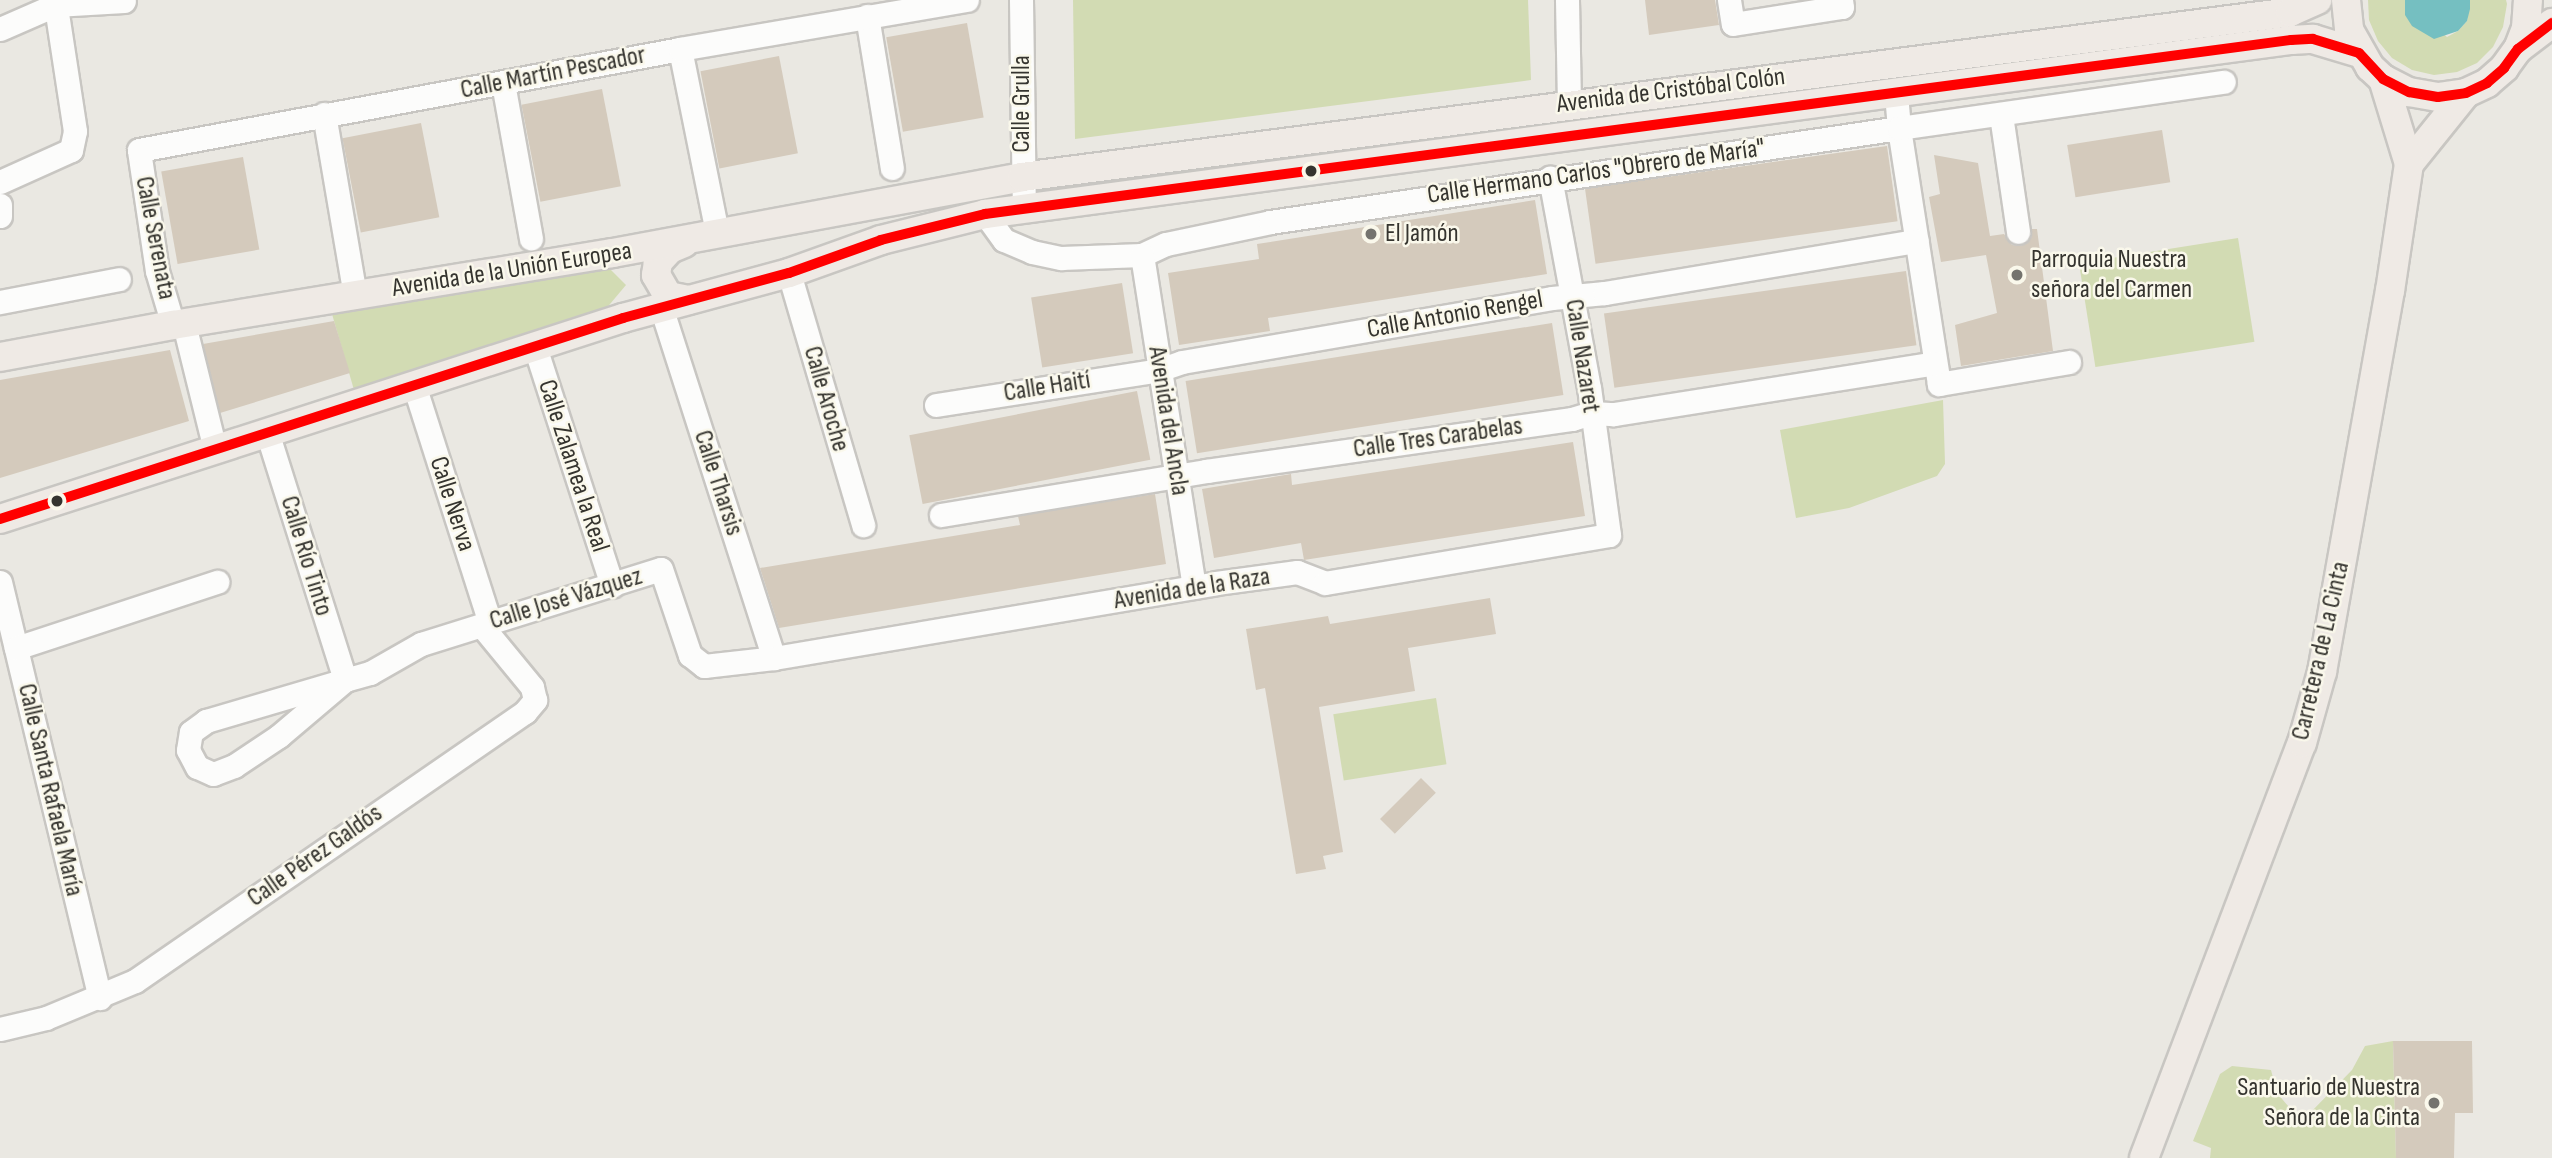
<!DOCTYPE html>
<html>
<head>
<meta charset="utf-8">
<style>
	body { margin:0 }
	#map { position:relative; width:2552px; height:1158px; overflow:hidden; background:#eae8e2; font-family:"Sofia Sans Condensed",sans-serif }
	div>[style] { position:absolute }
	.green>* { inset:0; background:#d2dbb3; transform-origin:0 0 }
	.water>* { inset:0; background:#75bfc1 }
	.building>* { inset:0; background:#d4cabc; transform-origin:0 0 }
	.roads { filter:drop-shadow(2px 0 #c8c6c2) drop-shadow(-2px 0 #c8c6c2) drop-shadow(0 2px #c8c6c2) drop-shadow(0 -2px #c8c6c2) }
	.minor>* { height:23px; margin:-11.5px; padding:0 11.5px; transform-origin:11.5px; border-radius:11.5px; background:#fcfcfb }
	.major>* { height:28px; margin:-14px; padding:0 14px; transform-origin:14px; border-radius:14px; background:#efeae5 }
	.bus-1>* { height:10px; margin:-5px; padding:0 5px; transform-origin:5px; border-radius:5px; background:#f00 }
	.dots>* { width:19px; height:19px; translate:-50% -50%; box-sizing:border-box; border:4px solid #faf8eb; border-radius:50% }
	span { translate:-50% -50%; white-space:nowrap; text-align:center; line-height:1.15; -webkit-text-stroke:5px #faf8eb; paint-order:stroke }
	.street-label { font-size:26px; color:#35342f }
	.poi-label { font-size:26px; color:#35342f }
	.left { translate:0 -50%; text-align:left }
	.right { translate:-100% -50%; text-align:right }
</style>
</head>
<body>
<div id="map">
	<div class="green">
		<i style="clip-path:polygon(1073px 0,1528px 0,1531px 80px,1075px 139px)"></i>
		<i style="clip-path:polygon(2368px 0,2405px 0,2447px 37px,2458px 31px,2467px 21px,2470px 0,2506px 0,2507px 4px,2503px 27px,2493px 47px,2477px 63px,2457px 72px,2434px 75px,2412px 70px,2392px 58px,2378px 41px,2369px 20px)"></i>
		<i style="left:2238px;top:238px;width:105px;height:161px;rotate:81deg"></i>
		<i style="clip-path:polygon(608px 267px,626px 285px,605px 310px,354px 390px,332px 314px)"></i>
		<i style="clip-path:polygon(1943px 400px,1945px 464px,1937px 476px,1849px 508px,1796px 518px,1780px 430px)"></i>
		<i style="left:1436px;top:698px;width:67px;height:104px;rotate:81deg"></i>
		<i style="clip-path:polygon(2393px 1041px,2396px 1158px,2210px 1158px,2211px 1148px,2193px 1141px,2220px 1074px,2232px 1066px,2271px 1070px,2277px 1093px,2294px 1113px,2308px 1115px,2352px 1070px,2365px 1046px)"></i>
	</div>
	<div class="water">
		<i style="clip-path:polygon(2405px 0,2470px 0,2470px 9px,2467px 21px,2458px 31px,2434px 39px,2412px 26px,2405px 15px)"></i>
	</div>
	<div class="building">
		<i style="clip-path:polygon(1645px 0,1715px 0,1719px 25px,1649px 35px)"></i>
		<i style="left:967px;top:23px;width:96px;height:82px;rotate:80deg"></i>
		<i style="left:779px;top:56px;width:99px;height:80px;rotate:79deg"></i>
		<i style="left:602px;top:89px;width:99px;height:82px;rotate:79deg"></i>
		<i style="left:421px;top:123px;width:96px;height:80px;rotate:79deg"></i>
		<i style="left:2162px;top:130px;width:53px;height:96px;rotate:81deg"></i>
		<i style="left:1887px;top:146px;width:76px;height:305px;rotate:82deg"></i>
		<i style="clip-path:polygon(1934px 155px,1978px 163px,1990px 236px,2004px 234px,2012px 245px,2021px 246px,2031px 238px,2032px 229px,2037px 229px,2053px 351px,1961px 366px,1955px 325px,1997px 313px,1986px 255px,1941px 262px,1929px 197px,1940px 194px)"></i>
		<i style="left:243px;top:157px;width:94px;height:83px;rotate:80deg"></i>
		<i style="clip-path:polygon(1535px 200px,1547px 274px,1268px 318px,1270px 331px,1179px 345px,1168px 273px,1259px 259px,1257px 244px)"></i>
		<i style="left:1906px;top:271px;width:75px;height:305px;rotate:82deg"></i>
		<i style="left:1122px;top:283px;width:71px;height:92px;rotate:81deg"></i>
		<i style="clip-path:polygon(334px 321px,350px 373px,220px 413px,203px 344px)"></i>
		<i style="left:1552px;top:323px;width:73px;height:371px;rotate:81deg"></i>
		<i style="clip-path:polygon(170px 350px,189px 421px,0 478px,0 380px)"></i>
		<i style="left:1137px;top:391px;width:70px;height:232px;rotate:79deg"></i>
		<i style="clip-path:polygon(1573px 442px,1585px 516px,1304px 560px,1301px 543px,1214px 558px,1202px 489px,1291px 474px,1292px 485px)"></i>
		<i style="clip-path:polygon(1155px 494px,1166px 564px,779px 628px,760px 568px,1020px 525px,1018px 516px)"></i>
		<i style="clip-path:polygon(1490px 598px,1496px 634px,1408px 648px,1415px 691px,1319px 707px,1343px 852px,1323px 856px,1326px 869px,1296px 874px,1265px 688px,1256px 690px,1246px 629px,1328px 616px,1330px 624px)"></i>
		<i style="left:1421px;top:778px;width:21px;height:58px;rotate:45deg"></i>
		<i style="clip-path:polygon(2393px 1041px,2472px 1041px,2473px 1113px,2455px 1113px,2454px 1158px,2396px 1158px)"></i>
	</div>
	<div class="roads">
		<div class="minor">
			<i style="left:1021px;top:0;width:209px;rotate:89.2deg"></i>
			<i style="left:1567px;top:0;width:104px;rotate:88.9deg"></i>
			<i style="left:1729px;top:0;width:24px;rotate:81deg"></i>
			<i style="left:1733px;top:24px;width:110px;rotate:-8.9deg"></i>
			<i style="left:1842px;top:7px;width:7px;rotate:-98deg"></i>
			<i style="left:867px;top:16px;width:154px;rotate:80.7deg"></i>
			<i style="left:0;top:29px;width:60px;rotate:-23.6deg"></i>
			<i style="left:55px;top:5px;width:69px;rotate:-3.3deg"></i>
			<i style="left:680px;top:49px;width:188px;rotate:78.6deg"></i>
			<i style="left:503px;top:83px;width:158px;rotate:79.8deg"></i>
			<i style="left:324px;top:114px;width:185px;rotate:80.3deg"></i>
			<i style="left:2001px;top:115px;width:118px;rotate:81.7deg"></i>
			<i style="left:0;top:182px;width:78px;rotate:-24.3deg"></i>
			<i style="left:71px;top:150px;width:19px;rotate:-78deg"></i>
			<i style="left:75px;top:131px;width:133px;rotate:-98.7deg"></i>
			<i style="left:0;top:205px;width:11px;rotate:90deg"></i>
			<i style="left:985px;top:214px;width:32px;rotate:54deg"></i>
			<i style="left:1004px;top:240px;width:30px;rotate:23deg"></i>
			<i style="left:1032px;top:252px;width:30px;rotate:12deg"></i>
			<i style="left:1061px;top:258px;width:81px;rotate:-2.1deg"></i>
			<i style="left:1142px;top:255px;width:26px;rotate:-25deg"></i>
			<i style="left:1166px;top:244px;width:106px;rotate:-11.9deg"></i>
			<i style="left:1270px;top:222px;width:636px;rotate:-8.5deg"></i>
			<i style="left:1899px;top:128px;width:35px;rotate:-95deg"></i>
			<i style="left:1142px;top:255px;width:336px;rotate:81.1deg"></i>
			<i style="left:789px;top:273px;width:263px;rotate:73.6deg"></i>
			<i style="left:0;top:302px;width:121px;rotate:-10.9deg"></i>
			<i style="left:661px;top:307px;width:369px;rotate:72.2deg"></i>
			<i style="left:184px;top:324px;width:129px;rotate:76.1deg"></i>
			<i style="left:173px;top:325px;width:56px;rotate:-106.5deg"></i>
			<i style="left:157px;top:271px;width:122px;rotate:-98.5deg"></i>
			<i style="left:139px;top:150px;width:550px;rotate:-10.57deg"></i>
			<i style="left:680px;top:49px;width:291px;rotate:-9.7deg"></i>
			<i style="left:535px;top:347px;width:251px;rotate:72.1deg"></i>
			<i style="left:2069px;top:362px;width:132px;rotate:170.4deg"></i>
			<i style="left:1939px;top:384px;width:259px;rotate:-98.9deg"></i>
			<i style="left:1899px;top:128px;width:328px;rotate:-8.1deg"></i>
			<i style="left:414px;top:385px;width:250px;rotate:72.3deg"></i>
			<i style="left:936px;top:405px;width:226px;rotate:-8.9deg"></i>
			<i style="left:1159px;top:370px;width:24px;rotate:-19deg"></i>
			<i style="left:1182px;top:362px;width:375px;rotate:-9.8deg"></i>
			<i style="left:1552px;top:298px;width:53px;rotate:-5.4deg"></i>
			<i style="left:1605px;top:293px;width:316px;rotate:-9.5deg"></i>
			<i style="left:267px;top:432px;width:260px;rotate:72.5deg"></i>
			<i style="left:941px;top:515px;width:269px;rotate:-9.4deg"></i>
			<i style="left:1206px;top:471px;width:370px;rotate:-8.1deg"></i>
			<i style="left:1572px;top:419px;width:21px;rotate:-17deg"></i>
			<i style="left:1592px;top:413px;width:22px;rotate:3deg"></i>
			<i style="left:1614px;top:414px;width:325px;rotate:-9deg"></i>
			<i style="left:0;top:582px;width:428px;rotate:76.5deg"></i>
			<i style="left:16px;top:648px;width:212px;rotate:-18.2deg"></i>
			<i style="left:345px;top:680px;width:87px;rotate:139.7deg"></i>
			<i style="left:279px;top:736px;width:54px;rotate:146.3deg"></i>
			<i style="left:234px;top:766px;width:22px;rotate:159deg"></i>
			<i style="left:213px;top:774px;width:17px;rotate:-156deg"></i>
			<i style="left:197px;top:767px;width:19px;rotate:-118deg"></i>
			<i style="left:188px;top:750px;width:18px;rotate:-81deg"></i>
			<i style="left:191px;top:732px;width:19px;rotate:-36deg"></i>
			<i style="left:206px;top:721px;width:145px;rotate:-16.4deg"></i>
			<i style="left:345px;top:680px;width:26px;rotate:-16deg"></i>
			<i style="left:370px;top:673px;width:59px;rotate:-29.6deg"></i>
			<i style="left:421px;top:644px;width:251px;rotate:-17.4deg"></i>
			<i style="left:661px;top:569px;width:91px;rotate:71.4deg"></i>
			<i style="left:690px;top:655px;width:18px;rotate:38deg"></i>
			<i style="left:704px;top:666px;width:70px;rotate:-6.5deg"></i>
			<i style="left:774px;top:658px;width:448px;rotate:-9.6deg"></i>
			<i style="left:1216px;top:583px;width:82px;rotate:-7.7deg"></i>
			<i style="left:1297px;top:572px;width:30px;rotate:21deg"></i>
			<i style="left:1325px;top:583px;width:288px;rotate:-9.6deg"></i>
			<i style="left:1609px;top:535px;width:148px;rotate:-97.7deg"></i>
			<i style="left:1589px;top:388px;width:214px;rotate:-100.5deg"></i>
			<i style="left:0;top:1029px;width:47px;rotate:-13.4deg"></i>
			<i style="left:46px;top:1018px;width:96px;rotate:-22.6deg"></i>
			<i style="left:135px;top:981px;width:474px;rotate:-34.6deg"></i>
			<i style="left:525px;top:712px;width:16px;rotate:-50deg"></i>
			<i style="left:535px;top:700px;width:13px;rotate:-103deg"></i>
			<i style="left:532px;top:687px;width:80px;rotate:-129.4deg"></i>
		</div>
		<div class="major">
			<i style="left:2346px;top:0;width:30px;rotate:84deg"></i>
			<i style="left:2349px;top:30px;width:43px;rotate:60.4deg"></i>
			<i style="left:2370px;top:67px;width:18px;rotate:43deg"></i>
			<i style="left:2383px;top:79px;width:29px;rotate:27deg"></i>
			<i style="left:2409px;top:92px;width:29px;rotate:10deg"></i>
			<i style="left:2438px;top:97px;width:28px;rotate:-8deg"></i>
			<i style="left:2466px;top:93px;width:23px;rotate:-25deg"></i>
			<i style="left:2487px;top:83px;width:23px;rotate:-41deg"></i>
			<i style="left:2504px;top:68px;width:24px;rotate:-54deg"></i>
			<i style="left:2518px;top:49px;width:22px;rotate:-69deg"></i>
			<i style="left:2526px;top:28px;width:28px;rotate:-86deg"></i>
			<i style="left:2518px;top:49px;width:43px;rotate:-37.4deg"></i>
			<i style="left:2409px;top:164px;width:91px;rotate:-51.2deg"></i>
			<i style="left:684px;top:243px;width:15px;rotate:157deg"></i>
			<i style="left:670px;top:249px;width:18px;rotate:133deg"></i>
			<i style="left:658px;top:262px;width:13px;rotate:99deg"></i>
			<i style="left:656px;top:275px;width:24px;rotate:60deg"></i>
			<i style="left:668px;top:296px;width:21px;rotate:11deg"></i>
			<i style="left:0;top:357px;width:176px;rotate:-10.5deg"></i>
			<i style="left:173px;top:325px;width:446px;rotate:-9.3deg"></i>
			<i style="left:613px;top:253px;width:416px;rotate:-10.5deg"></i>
			<i style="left:1022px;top:177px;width:1279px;rotate:-7.41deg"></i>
			<i style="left:2290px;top:12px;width:30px;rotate:-24deg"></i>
			<i style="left:0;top:519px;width:655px;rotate:-17.88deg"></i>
			<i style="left:623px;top:318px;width:172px;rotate:-15.2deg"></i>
			<i style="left:789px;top:273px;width:98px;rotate:-19.7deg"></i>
			<i style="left:881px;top:240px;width:107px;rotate:-14deg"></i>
			<i style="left:985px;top:214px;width:1318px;rotate:-7.59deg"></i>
			<i style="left:2291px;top:40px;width:22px;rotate:-3deg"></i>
			<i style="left:2313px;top:39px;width:48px;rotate:16.9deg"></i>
			<i style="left:2144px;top:1158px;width:444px;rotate:-69.2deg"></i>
			<i style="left:2302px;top:743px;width:74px;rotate:-74.3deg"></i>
			<i style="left:2322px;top:672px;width:387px;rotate:-79.9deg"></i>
			<i style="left:2390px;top:291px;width:128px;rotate:-81.5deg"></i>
			<i style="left:2409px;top:164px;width:89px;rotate:-107deg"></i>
		</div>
	</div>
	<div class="bus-1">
		<i style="left:0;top:519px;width:655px;rotate:-17.88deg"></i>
		<i style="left:623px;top:318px;width:172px;rotate:-15.2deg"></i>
		<i style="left:789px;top:273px;width:98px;rotate:-19.7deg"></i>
		<i style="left:881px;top:240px;width:107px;rotate:-14deg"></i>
		<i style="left:985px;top:214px;width:1318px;rotate:-7.59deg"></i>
		<i style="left:2291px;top:40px;width:22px;rotate:-3deg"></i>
		<i style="left:2313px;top:39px;width:48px;rotate:16.9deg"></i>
		<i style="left:2359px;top:53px;width:35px;rotate:47deg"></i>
		<i style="left:2383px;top:79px;width:29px;rotate:27deg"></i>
		<i style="left:2409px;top:92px;width:29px;rotate:10deg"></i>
		<i style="left:2438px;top:97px;width:28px;rotate:-8deg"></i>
		<i style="left:2466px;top:93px;width:23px;rotate:-25deg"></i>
		<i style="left:2487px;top:83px;width:23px;rotate:-41deg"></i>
		<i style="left:2504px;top:68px;width:24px;rotate:-54deg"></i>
		<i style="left:2518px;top:49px;width:43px;rotate:-37.4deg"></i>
	</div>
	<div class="dots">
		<i style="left:1311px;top:171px;background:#35342f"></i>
		<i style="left:1371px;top:234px;background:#74736e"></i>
		<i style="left:2017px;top:275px;background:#74736e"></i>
		<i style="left:57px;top:501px;background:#35342f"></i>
		<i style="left:2434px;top:1103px;background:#74736e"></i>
	</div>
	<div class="street-label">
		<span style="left:553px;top:73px;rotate:-11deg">Calle Martín Pescador</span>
		<span style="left:1671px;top:91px;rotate:-7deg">Avenida de Cristóbal Colón</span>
		<span style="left:1022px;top:104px;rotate:-90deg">Calle Grulla</span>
		<span style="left:1596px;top:172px;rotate:-8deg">Calle Hermano Carlos "Obrero de María"</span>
		<span style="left:155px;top:238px;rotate:79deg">Calle Serenata</span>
		<span style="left:512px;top:270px;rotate:-9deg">Avenida de la Unión Europea</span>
		<span style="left:1455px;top:315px;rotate:-10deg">Calle Antonio Rengel</span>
		<span style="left:1582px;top:356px;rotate:81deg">Calle Nazaret</span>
		<span style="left:1047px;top:387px;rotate:-9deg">Calle Haití</span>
		<span style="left:826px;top:399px;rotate:74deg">Calle Aroche</span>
		<span style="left:1168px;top:421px;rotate:81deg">Avenida del Ancla</span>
		<span style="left:1438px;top:438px;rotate:-8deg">Calle Tres Carabelas</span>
		<span style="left:573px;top:466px;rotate:72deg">Calle Zalamea la Real</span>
		<span style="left:718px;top:483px;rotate:72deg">Calle Tharsis</span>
		<span style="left:452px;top:504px;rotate:72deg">Calle Nerva</span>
		<span style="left:306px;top:556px;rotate:73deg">Calle Río Tinto</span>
		<span style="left:1192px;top:589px;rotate:-9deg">Avenida de la Raza</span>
		<span style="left:566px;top:599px;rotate:-17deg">Calle José Vázquez</span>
		<span style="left:2321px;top:651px;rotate:-77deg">Carretera de La Cinta</span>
		<span style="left:50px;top:790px;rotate:77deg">Calle Santa Rafaela María</span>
		<span style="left:315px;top:856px;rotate:-35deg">Calle Pérez Galdós</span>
	</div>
	<div class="poi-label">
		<span class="left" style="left:1385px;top:234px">El Jamón</span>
		<span class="left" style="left:2031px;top:275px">Parroquia Nuestra<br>señora del Carmen</span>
		<span class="right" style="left:2420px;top:1103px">Santuario de Nuestra<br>Señora de la Cinta</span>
	</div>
</div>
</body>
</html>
